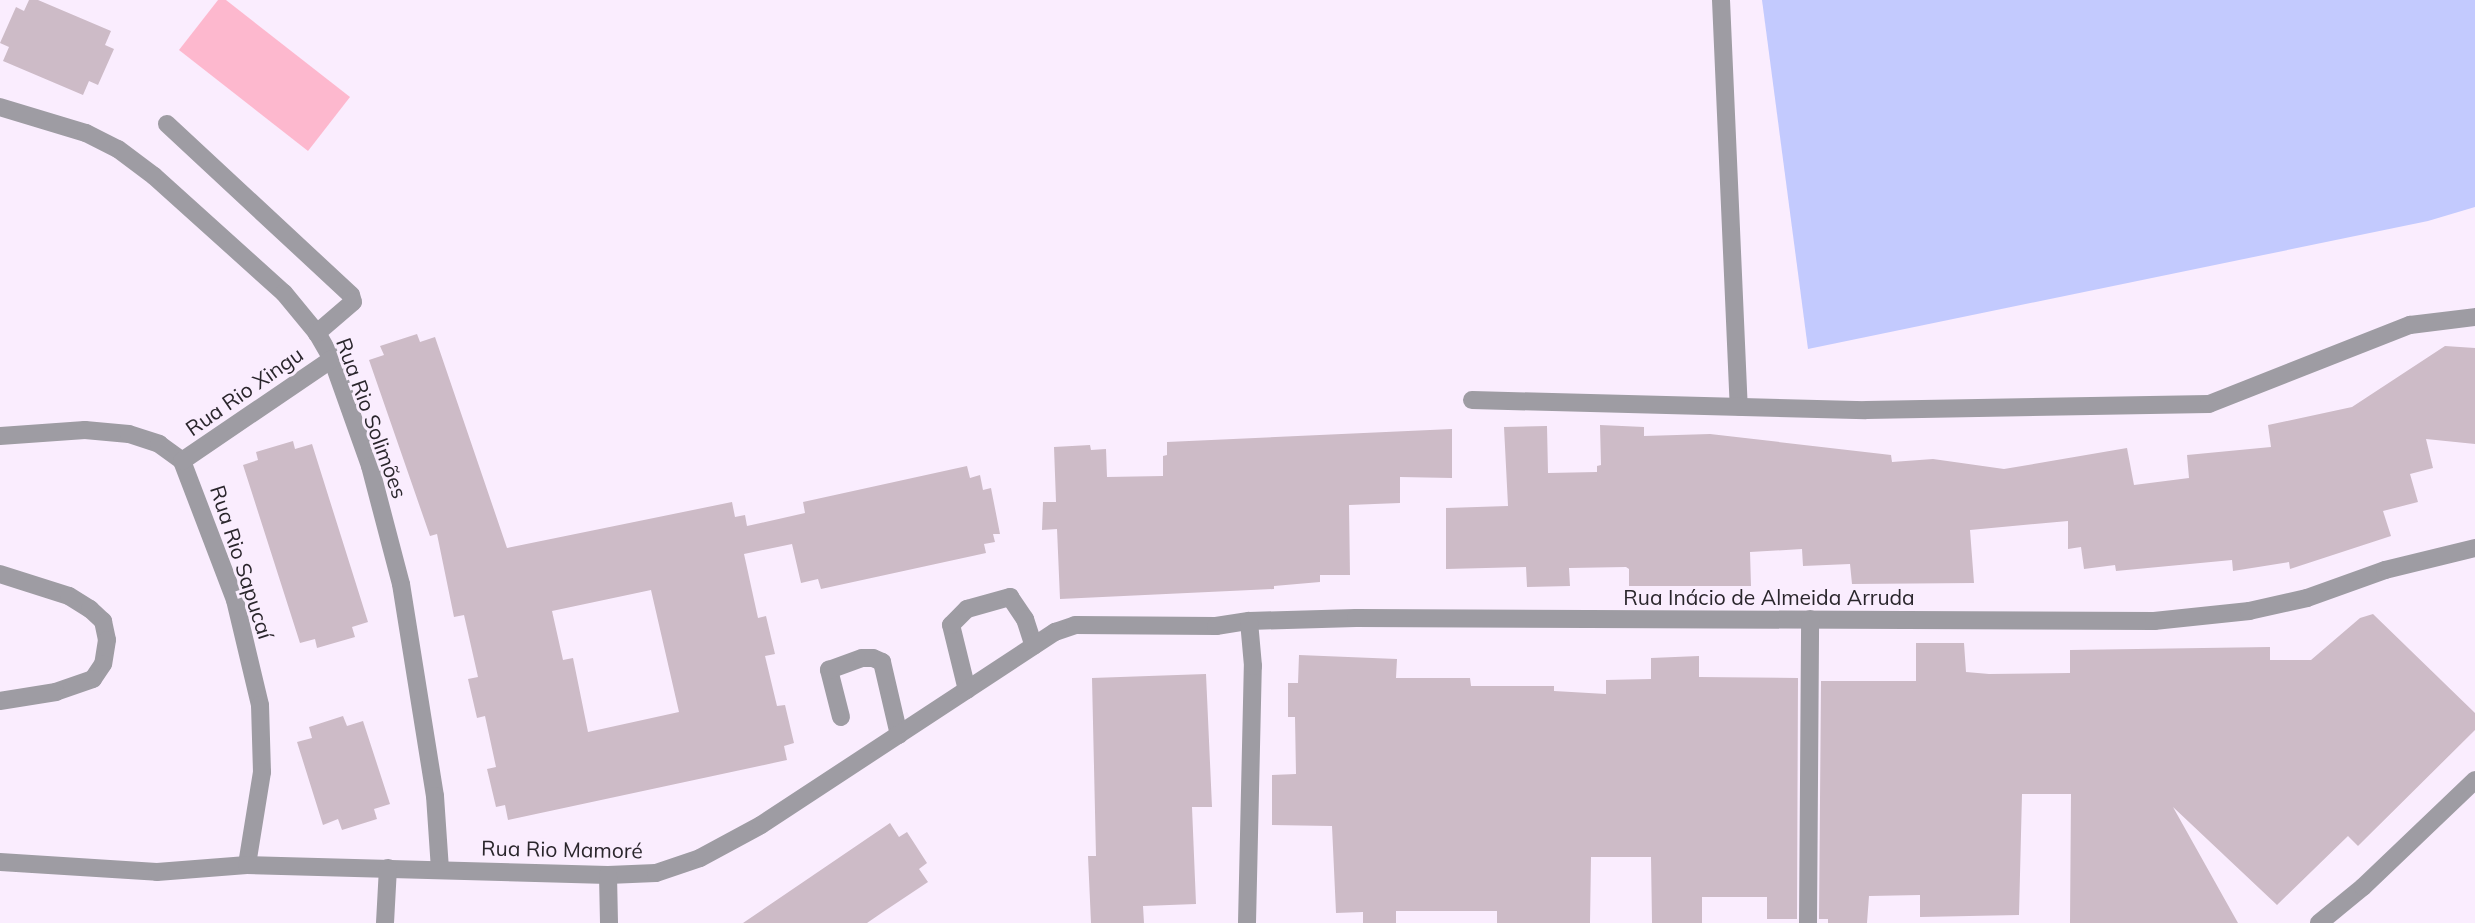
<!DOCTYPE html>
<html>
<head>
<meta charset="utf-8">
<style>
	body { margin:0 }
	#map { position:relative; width:2475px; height:923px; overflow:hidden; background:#faedfe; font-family:Mulish,sans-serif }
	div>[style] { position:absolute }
	.green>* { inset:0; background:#fdb8ce }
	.water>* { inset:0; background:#c3cafe }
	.building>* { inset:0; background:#cdbbc7 }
	.minor>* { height:18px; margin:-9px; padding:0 9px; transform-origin:9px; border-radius:9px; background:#9e9ca3 }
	span { translate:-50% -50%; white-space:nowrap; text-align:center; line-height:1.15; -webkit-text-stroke:6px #faedfe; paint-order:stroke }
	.street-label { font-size:21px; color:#2a262c }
</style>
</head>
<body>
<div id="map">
	<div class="green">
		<i style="clip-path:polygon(218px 0,226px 0,350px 97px,308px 151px,179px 50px)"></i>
	</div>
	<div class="water">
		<i style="clip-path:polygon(1762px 0,2475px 0,2475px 207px,2428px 221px,1808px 349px)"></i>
	</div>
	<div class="building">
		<i style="clip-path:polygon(29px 0,38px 0,111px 31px,105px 45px,114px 49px,98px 85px,89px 81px,83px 95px,3px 61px,9px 47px,0 43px,16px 7px,24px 11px)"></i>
		<i style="clip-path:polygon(evenodd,417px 334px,420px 342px,435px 337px,507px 548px,732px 502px,735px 517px,745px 515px,747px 526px,805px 513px,803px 502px,967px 466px,970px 478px,980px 475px,983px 490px,991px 488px,1000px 534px,993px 534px,995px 542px,984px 544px,986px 553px,821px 589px,818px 579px,801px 583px,792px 544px,744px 554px,758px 618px,766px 616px,775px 654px,765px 656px,777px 706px,785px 705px,794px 743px,784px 746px,787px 760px,508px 820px,505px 805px,496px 807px,487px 769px,496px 767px,485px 716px,477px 718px,468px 679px,478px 677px,464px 615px,454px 617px,437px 534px,430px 536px,369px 360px,384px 355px,380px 346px,417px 334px,651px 590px,679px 712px,588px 732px,573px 658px,563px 660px,552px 611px,651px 590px)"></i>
		<i style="clip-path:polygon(2445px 346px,2475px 348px,2475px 444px,2426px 439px,2433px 468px,2410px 474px,2418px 502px,2383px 511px,2391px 536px,2290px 569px,2289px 562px,2233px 571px,2232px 560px,2116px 571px,2115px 565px,2084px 569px,2081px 547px,2068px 549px,2068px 521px,1970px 530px,1974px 583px,1852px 584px,1850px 564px,1803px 566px,1802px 549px,1750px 552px,1751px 586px,1629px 586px,1629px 569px,1626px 567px,1569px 568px,1570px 586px,1527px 587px,1526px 567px,1446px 569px,1446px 508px,1508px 506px,1504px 427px,1547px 426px,1548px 473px,1597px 472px,1597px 466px,1601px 465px,1600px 425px,1644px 427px,1644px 436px,1710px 434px,1891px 455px,1892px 462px,1933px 459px,2004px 469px,2127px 448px,2134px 485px,2189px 478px,2187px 455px,2271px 447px,2268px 425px,2352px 407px)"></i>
		<i style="clip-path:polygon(1452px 429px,1452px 478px,1400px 477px,1400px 503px,1349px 505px,1350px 575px,1320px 575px,1320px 582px,1274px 586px,1274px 589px,1060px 599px,1057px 529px,1042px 530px,1043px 502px,1056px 502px,1054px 447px,1090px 445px,1091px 450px,1106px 449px,1107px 477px,1163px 476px,1163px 456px,1167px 455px,1167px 442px)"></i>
		<i style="clip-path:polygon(293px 441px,295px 449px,312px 444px,368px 622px,352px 627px,355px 637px,317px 648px,315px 639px,300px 643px,243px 465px,258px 460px,256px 452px)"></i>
		<i style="clip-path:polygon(2373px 614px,2475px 713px,2475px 730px,2358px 846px,2348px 836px,2277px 905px,2173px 807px,2238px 923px,2070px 923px,2071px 794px,2022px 794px,2019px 915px,1920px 917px,1920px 895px,1869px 896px,1867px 923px,1828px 923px,1828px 919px,1819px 919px,1821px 681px,1916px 681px,1916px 643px,1964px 643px,1966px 672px,1989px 674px,2070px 673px,2070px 650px,2270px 647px,2270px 660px,2311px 660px,2360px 618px)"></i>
		<i style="clip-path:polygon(1299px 655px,1397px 659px,1396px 678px,1470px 678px,1471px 686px,1554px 686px,1554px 691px,1606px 694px,1606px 680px,1651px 679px,1651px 658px,1699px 656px,1699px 677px,1798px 678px,1797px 919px,1767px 919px,1767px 897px,1702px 897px,1702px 923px,1652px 923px,1651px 857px,1591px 857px,1590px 923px,1497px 923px,1497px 911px,1396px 911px,1396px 923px,1363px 923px,1363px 912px,1336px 913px,1332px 826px,1272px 825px,1272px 775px,1296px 774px,1295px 717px,1288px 717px,1288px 683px,1298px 683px)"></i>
		<i style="clip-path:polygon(1206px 674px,1212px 807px,1192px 807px,1196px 904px,1143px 906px,1144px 923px,1091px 923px,1088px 856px,1096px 856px,1092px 678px)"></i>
		<i style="clip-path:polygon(343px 716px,347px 726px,363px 721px,390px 804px,374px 809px,377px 819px,342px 830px,338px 819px,323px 825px,297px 742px,312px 738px,309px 727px)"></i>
		<i style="clip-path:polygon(890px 823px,899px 837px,907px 832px,927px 863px,919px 869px,928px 882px,883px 912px,867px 923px,743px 923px)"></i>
	</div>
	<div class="minor">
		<i style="left:1721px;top:0;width:407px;rotate:87.5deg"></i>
		<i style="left:0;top:107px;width:90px;rotate:16.8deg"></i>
		<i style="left:86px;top:133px;width:36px;rotate:27deg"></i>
		<i style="left:118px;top:149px;width:45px;rotate:36.9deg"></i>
		<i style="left:154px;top:176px;width:175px;rotate:42deg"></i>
		<i style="left:284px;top:293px;width:52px;rotate:50.5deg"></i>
		<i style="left:317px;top:333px;width:30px;rotate:60deg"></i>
		<i style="left:332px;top:359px;width:114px;rotate:70.4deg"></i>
		<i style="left:370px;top:466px;width:122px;rotate:75.3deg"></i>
		<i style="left:401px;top:584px;width:215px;rotate:80.9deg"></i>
		<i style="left:435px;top:796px;width:73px;rotate:86.1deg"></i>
		<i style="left:167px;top:124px;width:251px;rotate:42.9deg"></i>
		<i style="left:351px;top:295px;width:7px;rotate:74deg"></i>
		<i style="left:353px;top:302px;width:48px;rotate:139.3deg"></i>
		<i style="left:1472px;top:400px;width:394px;rotate:1.5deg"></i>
		<i style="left:1866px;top:410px;width:343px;rotate:-1deg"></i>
		<i style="left:2209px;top:404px;width:216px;rotate:-21.5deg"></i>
		<i style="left:2410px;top:325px;width:65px;rotate:-7deg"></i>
		<i style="left:0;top:436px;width:85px;rotate:-4deg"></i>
		<i style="left:85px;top:430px;width:44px;rotate:5.2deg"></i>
		<i style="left:129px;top:434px;width:32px;rotate:18deg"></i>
		<i style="left:159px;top:444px;width:29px;rotate:36deg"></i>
		<i style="left:182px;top:461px;width:149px;rotate:69.1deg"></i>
		<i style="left:235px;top:600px;width:108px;rotate:76.6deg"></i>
		<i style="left:260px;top:705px;width:67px;rotate:88.3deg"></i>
		<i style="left:262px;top:772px;width:94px;rotate:99.2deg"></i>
		<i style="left:182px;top:461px;width:181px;rotate:-34.2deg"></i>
		<i style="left:0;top:574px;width:72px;rotate:17.7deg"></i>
		<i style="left:69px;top:596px;width:25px;rotate:32deg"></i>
		<i style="left:90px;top:609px;width:18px;rotate:43deg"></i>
		<i style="left:103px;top:621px;width:19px;rotate:78deg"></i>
		<i style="left:107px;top:640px;width:24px;rotate:99deg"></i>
		<i style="left:103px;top:664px;width:18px;rotate:124deg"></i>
		<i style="left:93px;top:679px;width:39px;rotate:161deg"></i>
		<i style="left:56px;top:692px;width:57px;rotate:170.9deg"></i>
		<i style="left:967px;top:690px;width:67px;rotate:-103.8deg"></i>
		<i style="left:951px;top:625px;width:23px;rotate:-45deg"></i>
		<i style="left:967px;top:609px;width:45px;rotate:-15.6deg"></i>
		<i style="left:1010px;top:597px;width:27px;rotate:56deg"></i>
		<i style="left:1025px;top:619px;width:28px;rotate:72deg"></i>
		<i style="left:841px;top:717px;width:49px;rotate:-104.3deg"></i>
		<i style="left:829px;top:670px;width:35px;rotate:-20deg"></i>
		<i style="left:862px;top:658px;width:11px"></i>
		<i style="left:873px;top:658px;width:10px;rotate:24deg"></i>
		<i style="left:882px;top:662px;width:75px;rotate:76.9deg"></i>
		<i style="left:0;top:862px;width:157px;rotate:3.6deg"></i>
		<i style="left:157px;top:872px;width:90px;rotate:-4.4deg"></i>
		<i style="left:247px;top:865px;width:361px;rotate:1.6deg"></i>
		<i style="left:608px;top:875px;width:48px;rotate:-2.4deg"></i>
		<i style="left:656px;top:873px;width:46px;rotate:-18.8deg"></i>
		<i style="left:700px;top:858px;width:69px;rotate:-28.4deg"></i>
		<i style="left:761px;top:825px;width:352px;rotate:-33.3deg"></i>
		<i style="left:1055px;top:632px;width:21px;rotate:-19deg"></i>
		<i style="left:1075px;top:625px;width:141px;rotate:0.4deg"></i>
		<i style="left:1216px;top:626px;width:33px;rotate:-9deg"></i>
		<i style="left:1249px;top:621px;width:107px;rotate:-1.6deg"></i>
		<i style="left:1356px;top:618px;width:798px;rotate:0.22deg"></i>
		<i style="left:2154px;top:621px;width:96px;rotate:-6deg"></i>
		<i style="left:2249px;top:611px;width:59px;rotate:-12.6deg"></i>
		<i style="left:2307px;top:598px;width:83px;rotate:-19.7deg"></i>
		<i style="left:2385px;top:570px;width:93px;rotate:-13.7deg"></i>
		<i style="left:608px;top:875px;width:48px;rotate:88.8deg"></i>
		<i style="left:385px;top:923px;width:55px;rotate:-86.9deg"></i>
		<i style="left:1247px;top:923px;width:257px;rotate:-88.7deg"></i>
		<i style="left:1253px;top:666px;width:45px;rotate:-95.1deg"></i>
		<i style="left:1808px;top:923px;width:304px;rotate:-89.6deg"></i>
		<i style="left:2319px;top:923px;width:57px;rotate:-39.3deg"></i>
		<i style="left:2363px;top:887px;width:155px;rotate:-43.7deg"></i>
	</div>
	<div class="street-label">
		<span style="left:244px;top:391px;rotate:-35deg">Rua Rio Xingu</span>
		<span style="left:372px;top:418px;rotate:70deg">Rua Rio Solimões</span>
		<span style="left:242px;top:562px;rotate:72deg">Rua Rio Sapucaí</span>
		<span style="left:1769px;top:597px">Rua Inácio de Almeida Arruda</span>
		<span style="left:562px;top:849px;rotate:1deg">Rua Rio Mamoré</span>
	</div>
</div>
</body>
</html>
